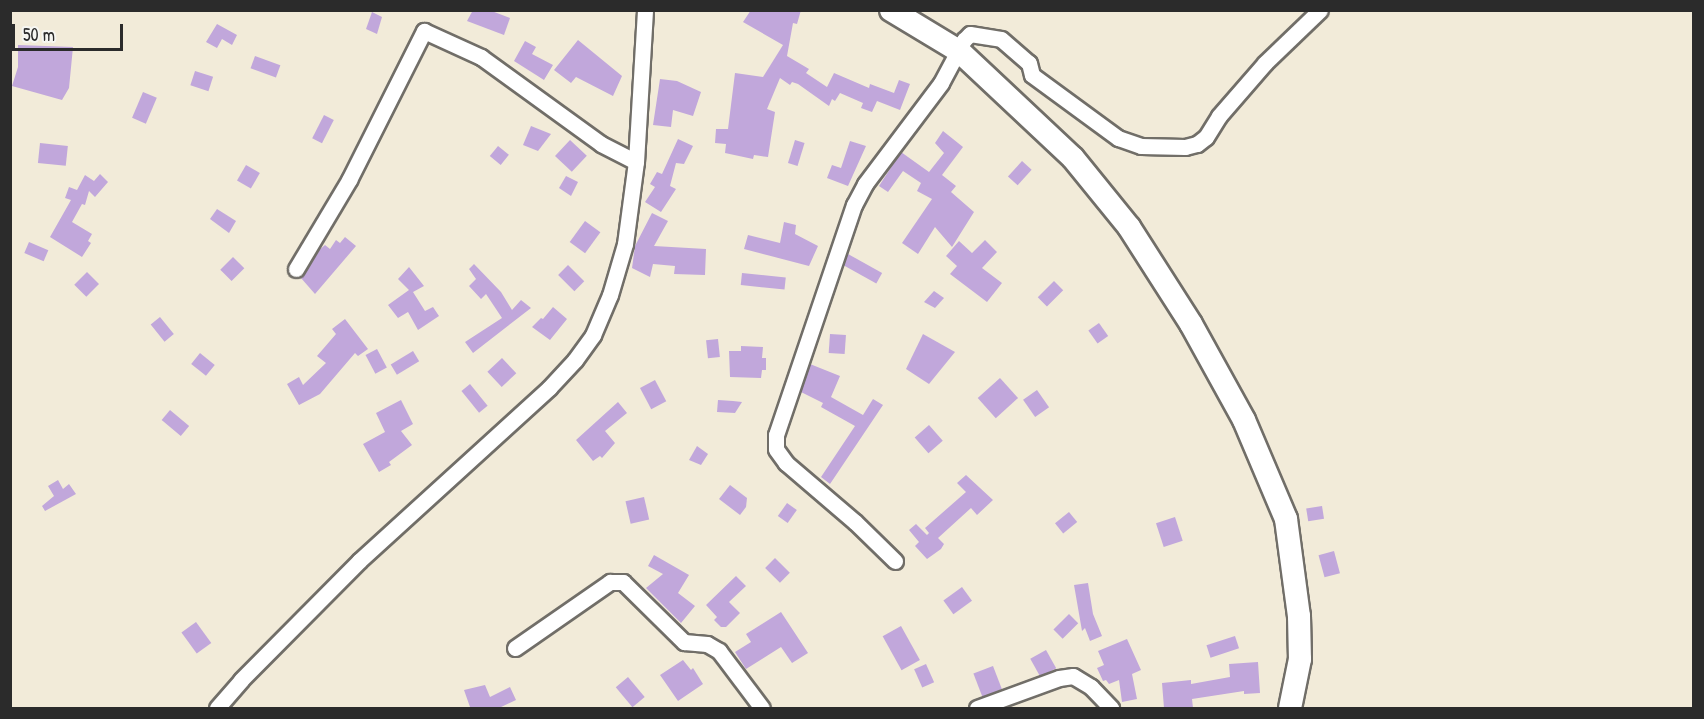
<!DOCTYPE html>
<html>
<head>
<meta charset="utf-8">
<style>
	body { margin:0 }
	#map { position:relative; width:1704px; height:719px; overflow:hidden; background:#f2ebd9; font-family:"Patrick Hand",sans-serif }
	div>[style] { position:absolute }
	.building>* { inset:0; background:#c1a7db; transform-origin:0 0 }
	.roads { filter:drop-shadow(2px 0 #716e68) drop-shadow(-2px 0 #716e68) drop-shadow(0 2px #716e68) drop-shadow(0 -2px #716e68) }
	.minor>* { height:15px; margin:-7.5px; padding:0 7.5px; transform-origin:7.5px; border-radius:7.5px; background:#fff }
	.secondary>* { height:22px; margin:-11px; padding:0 11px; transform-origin:11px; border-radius:11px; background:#fff }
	span { translate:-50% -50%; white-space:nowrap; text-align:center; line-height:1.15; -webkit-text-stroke:6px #f6f6f2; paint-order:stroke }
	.frame { position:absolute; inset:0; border:12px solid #2b2b2b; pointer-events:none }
	.scale { position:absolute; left:12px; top:24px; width:111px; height:27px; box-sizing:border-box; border:3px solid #2b2b2b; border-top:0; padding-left:8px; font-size:18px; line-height:21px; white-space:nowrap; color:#2b2b2b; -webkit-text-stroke:4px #f6f6f2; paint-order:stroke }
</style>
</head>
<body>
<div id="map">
	<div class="building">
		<i style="clip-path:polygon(473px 10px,489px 10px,510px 18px,504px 35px,467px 21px)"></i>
		<i style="clip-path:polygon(751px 10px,801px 10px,797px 24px,793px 23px,787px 56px,809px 69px,806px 73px,827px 87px,834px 73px,869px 88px,870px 84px,894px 93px,899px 80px,910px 84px,900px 110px,877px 101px,872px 112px,861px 108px,863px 103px,840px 93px,835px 101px,832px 99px,829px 106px,798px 84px,792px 82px,790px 85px,780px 78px,767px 109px,775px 112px,768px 157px,754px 155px,753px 159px,725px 153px,726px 144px,715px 143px,716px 129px,728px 129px,735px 73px,763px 77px,783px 45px,743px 22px)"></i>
		<i style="clip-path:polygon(372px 12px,382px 17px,377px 34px,366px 29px)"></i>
		<i style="clip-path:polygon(217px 24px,237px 35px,232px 45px,222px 39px,217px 48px,206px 42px)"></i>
		<i style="clip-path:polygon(578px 40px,622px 76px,613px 96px,576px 77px,571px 83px,554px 70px)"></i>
		<i style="clip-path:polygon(525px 41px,536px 47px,532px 54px,553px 65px,544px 80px,514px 61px)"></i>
		<i style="clip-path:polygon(18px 45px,73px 47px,69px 88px,62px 100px,12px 86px,18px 67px)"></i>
		<i style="left:255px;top:56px;width:27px;height:13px;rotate:20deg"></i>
		<i style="left:195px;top:71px;width:19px;height:15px;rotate:18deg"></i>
		<i style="clip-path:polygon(660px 79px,677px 81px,701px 92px,693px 116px,673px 110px,671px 127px,653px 125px)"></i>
		<i style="left:143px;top:92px;width:15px;height:28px;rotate:23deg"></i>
		<i style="left:324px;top:115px;width:11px;height:26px;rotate:27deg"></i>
		<i style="clip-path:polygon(531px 126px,551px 134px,538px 151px,523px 145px)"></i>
		<i style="clip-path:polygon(943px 131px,963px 147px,942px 175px,956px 186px,951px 192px,974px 212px,952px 247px,935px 227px,918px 254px,902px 243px,932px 199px,917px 191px,921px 183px,903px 171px,888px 192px,879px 186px,901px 152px,929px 172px,944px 153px,935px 143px)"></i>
		<i style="clip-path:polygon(678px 139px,693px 146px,684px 164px,676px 163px,670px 186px,676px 189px,661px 212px,645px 202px,655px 187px,650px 184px,657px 172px,662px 174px)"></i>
		<i style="left:570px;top:140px;width:23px;height:22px;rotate:43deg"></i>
		<i style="left:795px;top:140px;width:10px;height:24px;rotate:17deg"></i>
		<i style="clip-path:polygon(850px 141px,866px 146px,848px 186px,827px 178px,832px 165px,841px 168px)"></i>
		<i style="left:40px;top:143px;width:28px;height:20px;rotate:6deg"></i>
		<i style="left:498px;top:146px;width:14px;height:13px;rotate:39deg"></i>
		<i style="left:1022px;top:161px;width:13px;height:21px;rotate:42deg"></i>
		<i style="left:246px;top:165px;width:16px;height:18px;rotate:30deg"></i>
		<i style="clip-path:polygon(100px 174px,108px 182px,95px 197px,89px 191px,85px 205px,82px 204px,72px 222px,92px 234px,88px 241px,91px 243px,82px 257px,50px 237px,71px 200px,65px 198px,69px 187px,77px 190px,85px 175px,94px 181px)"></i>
		<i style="clip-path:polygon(566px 176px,578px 182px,571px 196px,559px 188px)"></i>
		<i style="clip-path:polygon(217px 209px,236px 221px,229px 233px,210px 219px)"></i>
		<i style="clip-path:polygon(652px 213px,668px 221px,654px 246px,706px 249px,705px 275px,674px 274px,675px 266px,653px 264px,650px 277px,632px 268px,635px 246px)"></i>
		<i style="left:585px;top:221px;width:19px;height:26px;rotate:36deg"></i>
		<i style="clip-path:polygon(784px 222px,796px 225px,795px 234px,818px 246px,809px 266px,744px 249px,748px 235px,780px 243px)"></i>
		<i style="clip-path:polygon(345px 237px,356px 246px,315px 294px,301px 278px,318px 251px,325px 245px,330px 249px,336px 240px,340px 243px)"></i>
		<i style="clip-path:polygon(985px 240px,997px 252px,982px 268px,1002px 283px,987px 302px,950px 274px,957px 266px,946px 256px,959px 241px,972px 253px)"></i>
		<i style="left:29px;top:242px;width:21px;height:12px;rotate:23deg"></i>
		<i style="left:848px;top:254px;width:39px;height:12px;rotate:29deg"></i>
		<i style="left:233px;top:257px;width:16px;height:18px;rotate:45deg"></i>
		<i style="clip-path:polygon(474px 264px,501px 292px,512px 310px,521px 300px,531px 308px,473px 353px,465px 342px,502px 318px,486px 294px,481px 299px,469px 286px,476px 279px,469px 269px)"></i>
		<i style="left:568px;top:265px;width:23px;height:14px;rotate:45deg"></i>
		<i style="clip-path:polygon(409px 267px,424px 286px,413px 292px,425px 311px,433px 307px,439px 316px,418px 330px,408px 312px,398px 318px,388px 305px,409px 290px,398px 279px)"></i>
		<i style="left:87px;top:272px;width:17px;height:18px;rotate:45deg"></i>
		<i style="left:742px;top:273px;width:44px;height:12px;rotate:6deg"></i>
		<i style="left:1054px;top:281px;width:13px;height:23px;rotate:45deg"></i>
		<i style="clip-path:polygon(934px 291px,944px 298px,935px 308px,924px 302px)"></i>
		<i style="clip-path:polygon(553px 307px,567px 319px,550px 340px,532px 327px,541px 318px,543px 319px)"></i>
		<i style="left:160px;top:317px;width:22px;height:12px;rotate:51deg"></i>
		<i style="clip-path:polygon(345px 319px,368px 349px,358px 356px,355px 353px,320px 394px,299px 405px,287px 384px,299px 377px,303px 385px,326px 363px,317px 356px,336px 334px,332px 329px)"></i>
		<i style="left:1099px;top:323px;width:16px;height:13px;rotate:55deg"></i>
		<i style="left:830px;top:334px;width:16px;height:19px;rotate:4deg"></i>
		<i style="clip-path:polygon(923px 334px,955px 352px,929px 384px,906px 369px)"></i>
		<i style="left:718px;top:339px;width:18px;height:12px;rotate:84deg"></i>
		<i style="clip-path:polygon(741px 346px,763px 347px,762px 358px,766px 358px,766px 370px,762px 370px,761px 378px,730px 377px,729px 351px,741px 351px)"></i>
		<i style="left:377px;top:349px;width:21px;height:13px;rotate:62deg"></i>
		<i style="left:413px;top:351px;width:12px;height:26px;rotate:59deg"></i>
		<i style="left:200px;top:353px;width:19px;height:14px;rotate:39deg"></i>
		<i style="left:502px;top:358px;width:21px;height:20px;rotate:47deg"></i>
		<i style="clip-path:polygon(810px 364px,840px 376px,831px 397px,863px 415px,873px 399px,883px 405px,830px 484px,821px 477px,855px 426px,821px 407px,823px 403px,801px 392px)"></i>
		<i style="left:1000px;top:378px;width:27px;height:30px;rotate:48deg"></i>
		<i style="left:655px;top:380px;width:24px;height:17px;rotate:62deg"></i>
		<i style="left:470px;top:384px;width:28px;height:11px;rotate:51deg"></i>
		<i style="left:1037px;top:390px;width:21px;height:17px;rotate:55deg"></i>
		<i style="clip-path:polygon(401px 400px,413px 424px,401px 431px,412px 445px,389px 462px,391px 465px,379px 472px,363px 444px,385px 432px,376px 413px)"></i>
		<i style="clip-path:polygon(718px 400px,733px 401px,742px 402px,735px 413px,717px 412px)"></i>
		<i style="clip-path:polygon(618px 402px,627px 413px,605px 431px,615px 443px,602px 458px,600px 456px,593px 461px,576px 440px)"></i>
		<i style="left:170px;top:410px;width:25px;height:13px;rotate:40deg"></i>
		<i style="left:929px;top:425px;width:21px;height:19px;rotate:49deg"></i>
		<i style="clip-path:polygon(697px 446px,708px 454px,701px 465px,689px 460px)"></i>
		<i style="clip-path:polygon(966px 475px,993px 500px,977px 515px,971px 508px,938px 538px,944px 544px,941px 549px,927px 559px,915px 546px,919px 542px,909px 530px,916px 524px,927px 535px,929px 533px,925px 528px,966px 492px,957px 483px)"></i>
		<i style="clip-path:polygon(58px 480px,63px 489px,69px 484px,76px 494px,45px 511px,42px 506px,54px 496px,48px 486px)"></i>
		<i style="clip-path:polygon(730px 485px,747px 498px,746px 507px,740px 515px,719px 499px)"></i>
		<i style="left:644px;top:497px;width:23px;height:19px;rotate:77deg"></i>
		<i style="left:787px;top:503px;width:12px;height:16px;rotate:35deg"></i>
		<i style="left:1322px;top:506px;width:13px;height:16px;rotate:81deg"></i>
		<i style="left:1069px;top:512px;width:13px;height:18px;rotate:51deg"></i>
		<i style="left:1175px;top:517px;width:25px;height:20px;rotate:72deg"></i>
		<i style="left:1334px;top:551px;width:23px;height:16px;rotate:75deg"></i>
		<i style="clip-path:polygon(654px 555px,689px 575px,678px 593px,695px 606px,681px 623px,646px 588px,663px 574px,648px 566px)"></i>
		<i style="left:775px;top:558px;width:21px;height:14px;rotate:45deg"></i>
		<i style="clip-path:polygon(736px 576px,746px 586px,729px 602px,740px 613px,726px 627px,721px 627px,714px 620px,717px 617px,706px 605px)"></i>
		<i style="clip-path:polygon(1088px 583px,1093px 614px,1102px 636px,1090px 641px,1085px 628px,1082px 631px,1074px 585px)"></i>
		<i style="left:962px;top:587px;width:17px;height:23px;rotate:54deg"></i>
		<i style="clip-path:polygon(781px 612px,808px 653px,792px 663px,781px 647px,746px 669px,735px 652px,751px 642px,746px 634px)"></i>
		<i style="left:1069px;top:614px;width:13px;height:22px;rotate:45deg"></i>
		<i style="left:196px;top:622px;width:26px;height:18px;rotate:54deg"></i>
		<i style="left:901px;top:626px;width:39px;height:21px;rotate:61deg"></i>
		<i style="left:1235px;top:636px;width:13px;height:30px;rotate:72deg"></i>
		<i style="clip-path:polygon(1127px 639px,1141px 670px,1132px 674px,1137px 699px,1122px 702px,1119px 680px,1109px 684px,1106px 680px,1103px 681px,1097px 668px,1104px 665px,1098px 651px)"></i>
		<i style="left:1046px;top:650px;width:21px;height:18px;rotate:61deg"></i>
		<i style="clip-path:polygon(683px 660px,691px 670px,693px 668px,703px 684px,678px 701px,660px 675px)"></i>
		<i style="clip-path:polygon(1258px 662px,1260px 693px,1244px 694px,1244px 691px,1192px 699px,1193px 708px,1164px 708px,1162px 683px,1191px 680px,1191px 684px,1230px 677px,1229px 664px)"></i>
		<i style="left:926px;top:664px;width:20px;height:13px;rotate:66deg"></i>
		<i style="left:993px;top:666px;width:25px;height:21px;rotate:69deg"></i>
		<i style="left:628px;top:677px;width:26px;height:16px;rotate:50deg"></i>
		<i style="clip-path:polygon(485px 685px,490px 697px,510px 687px,516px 700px,499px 708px,468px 708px,470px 707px,464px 690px)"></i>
	</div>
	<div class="roads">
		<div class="minor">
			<i style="left:296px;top:269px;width:104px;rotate:-59.2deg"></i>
			<i style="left:349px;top:180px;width:167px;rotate:-63.3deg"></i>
			<i style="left:424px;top:31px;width:63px;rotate:24.5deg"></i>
			<i style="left:481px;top:57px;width:148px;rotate:35.9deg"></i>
			<i style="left:601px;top:144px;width:39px;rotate:27deg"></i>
			<i style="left:895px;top:561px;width:56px;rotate:-135.7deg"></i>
			<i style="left:855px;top:522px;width:91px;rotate:-139.5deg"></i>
			<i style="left:786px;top:463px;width:17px;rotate:-126deg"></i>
			<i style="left:776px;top:449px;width:14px;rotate:-90deg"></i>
			<i style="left:776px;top:435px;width:243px;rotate:-71.3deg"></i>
			<i style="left:854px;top:205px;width:24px;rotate:-62deg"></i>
			<i style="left:865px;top:184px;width:126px;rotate:-53deg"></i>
			<i style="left:941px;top:83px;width:49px;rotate:-61.9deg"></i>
			<i style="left:964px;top:40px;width:8px;rotate:-45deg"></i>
			<i style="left:970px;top:34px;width:31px;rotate:9deg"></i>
			<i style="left:1001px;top:39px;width:37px;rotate:41deg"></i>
			<i style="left:1029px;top:63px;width:12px;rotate:76deg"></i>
			<i style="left:1032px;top:75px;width:107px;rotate:36.2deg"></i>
			<i style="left:1118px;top:138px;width:24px;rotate:19deg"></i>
			<i style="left:1141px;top:146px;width:44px;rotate:1.3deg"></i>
			<i style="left:1185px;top:147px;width:12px;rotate:-14deg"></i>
			<i style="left:1197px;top:144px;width:11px;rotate:-38deg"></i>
			<i style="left:1206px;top:137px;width:25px;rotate:-58deg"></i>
			<i style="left:1219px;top:116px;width:70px;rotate:-49deg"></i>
			<i style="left:1265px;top:63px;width:76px;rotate:-43.9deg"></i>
			<i style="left:515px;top:648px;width:116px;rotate:-34.8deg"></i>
			<i style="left:610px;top:582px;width:13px"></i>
			<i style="left:623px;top:582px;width:86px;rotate:44.5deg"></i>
			<i style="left:684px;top:642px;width:23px;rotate:5deg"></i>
			<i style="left:707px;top:644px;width:14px;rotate:30deg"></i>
			<i style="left:719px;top:651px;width:71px;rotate:53deg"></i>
			<i style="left:217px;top:708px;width:37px;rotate:-49deg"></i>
			<i style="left:241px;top:680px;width:168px;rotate:-45.2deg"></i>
			<i style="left:359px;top:561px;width:257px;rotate:-42.3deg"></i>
			<i style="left:549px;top:388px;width:38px;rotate:-47deg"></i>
			<i style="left:575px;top:360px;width:31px;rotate:-54deg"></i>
			<i style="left:593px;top:335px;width:43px;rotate:-67deg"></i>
			<i style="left:610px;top:295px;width:53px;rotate:-73.6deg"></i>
			<i style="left:625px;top:244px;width:83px;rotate:-82.4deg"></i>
			<i style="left:636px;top:162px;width:152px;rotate:-86.6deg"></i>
			<i style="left:977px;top:708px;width:87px;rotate:-20.1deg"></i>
			<i style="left:1059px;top:678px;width:14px;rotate:-8deg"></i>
			<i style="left:1073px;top:676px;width:21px;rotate:31deg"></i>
			<i style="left:1091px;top:687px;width:29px;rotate:46deg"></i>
		</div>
		<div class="secondary">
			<i style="left:891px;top:10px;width:79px;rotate:31.1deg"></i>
			<i style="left:959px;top:51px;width:156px;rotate:43.2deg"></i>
			<i style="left:1073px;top:158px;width:89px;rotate:50.9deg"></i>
			<i style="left:1129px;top:227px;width:115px;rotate:57.4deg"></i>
			<i style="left:1191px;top:324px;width:110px;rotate:61.1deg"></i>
			<i style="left:1244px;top:420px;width:108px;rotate:67deg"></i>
			<i style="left:1286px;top:519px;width:98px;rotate:82.4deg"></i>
			<i style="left:1299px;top:616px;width:43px;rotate:88.7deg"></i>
			<i style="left:1300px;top:659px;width:50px;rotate:101.5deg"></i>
		</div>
	</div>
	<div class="frame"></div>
	<div class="scale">50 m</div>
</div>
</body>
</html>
